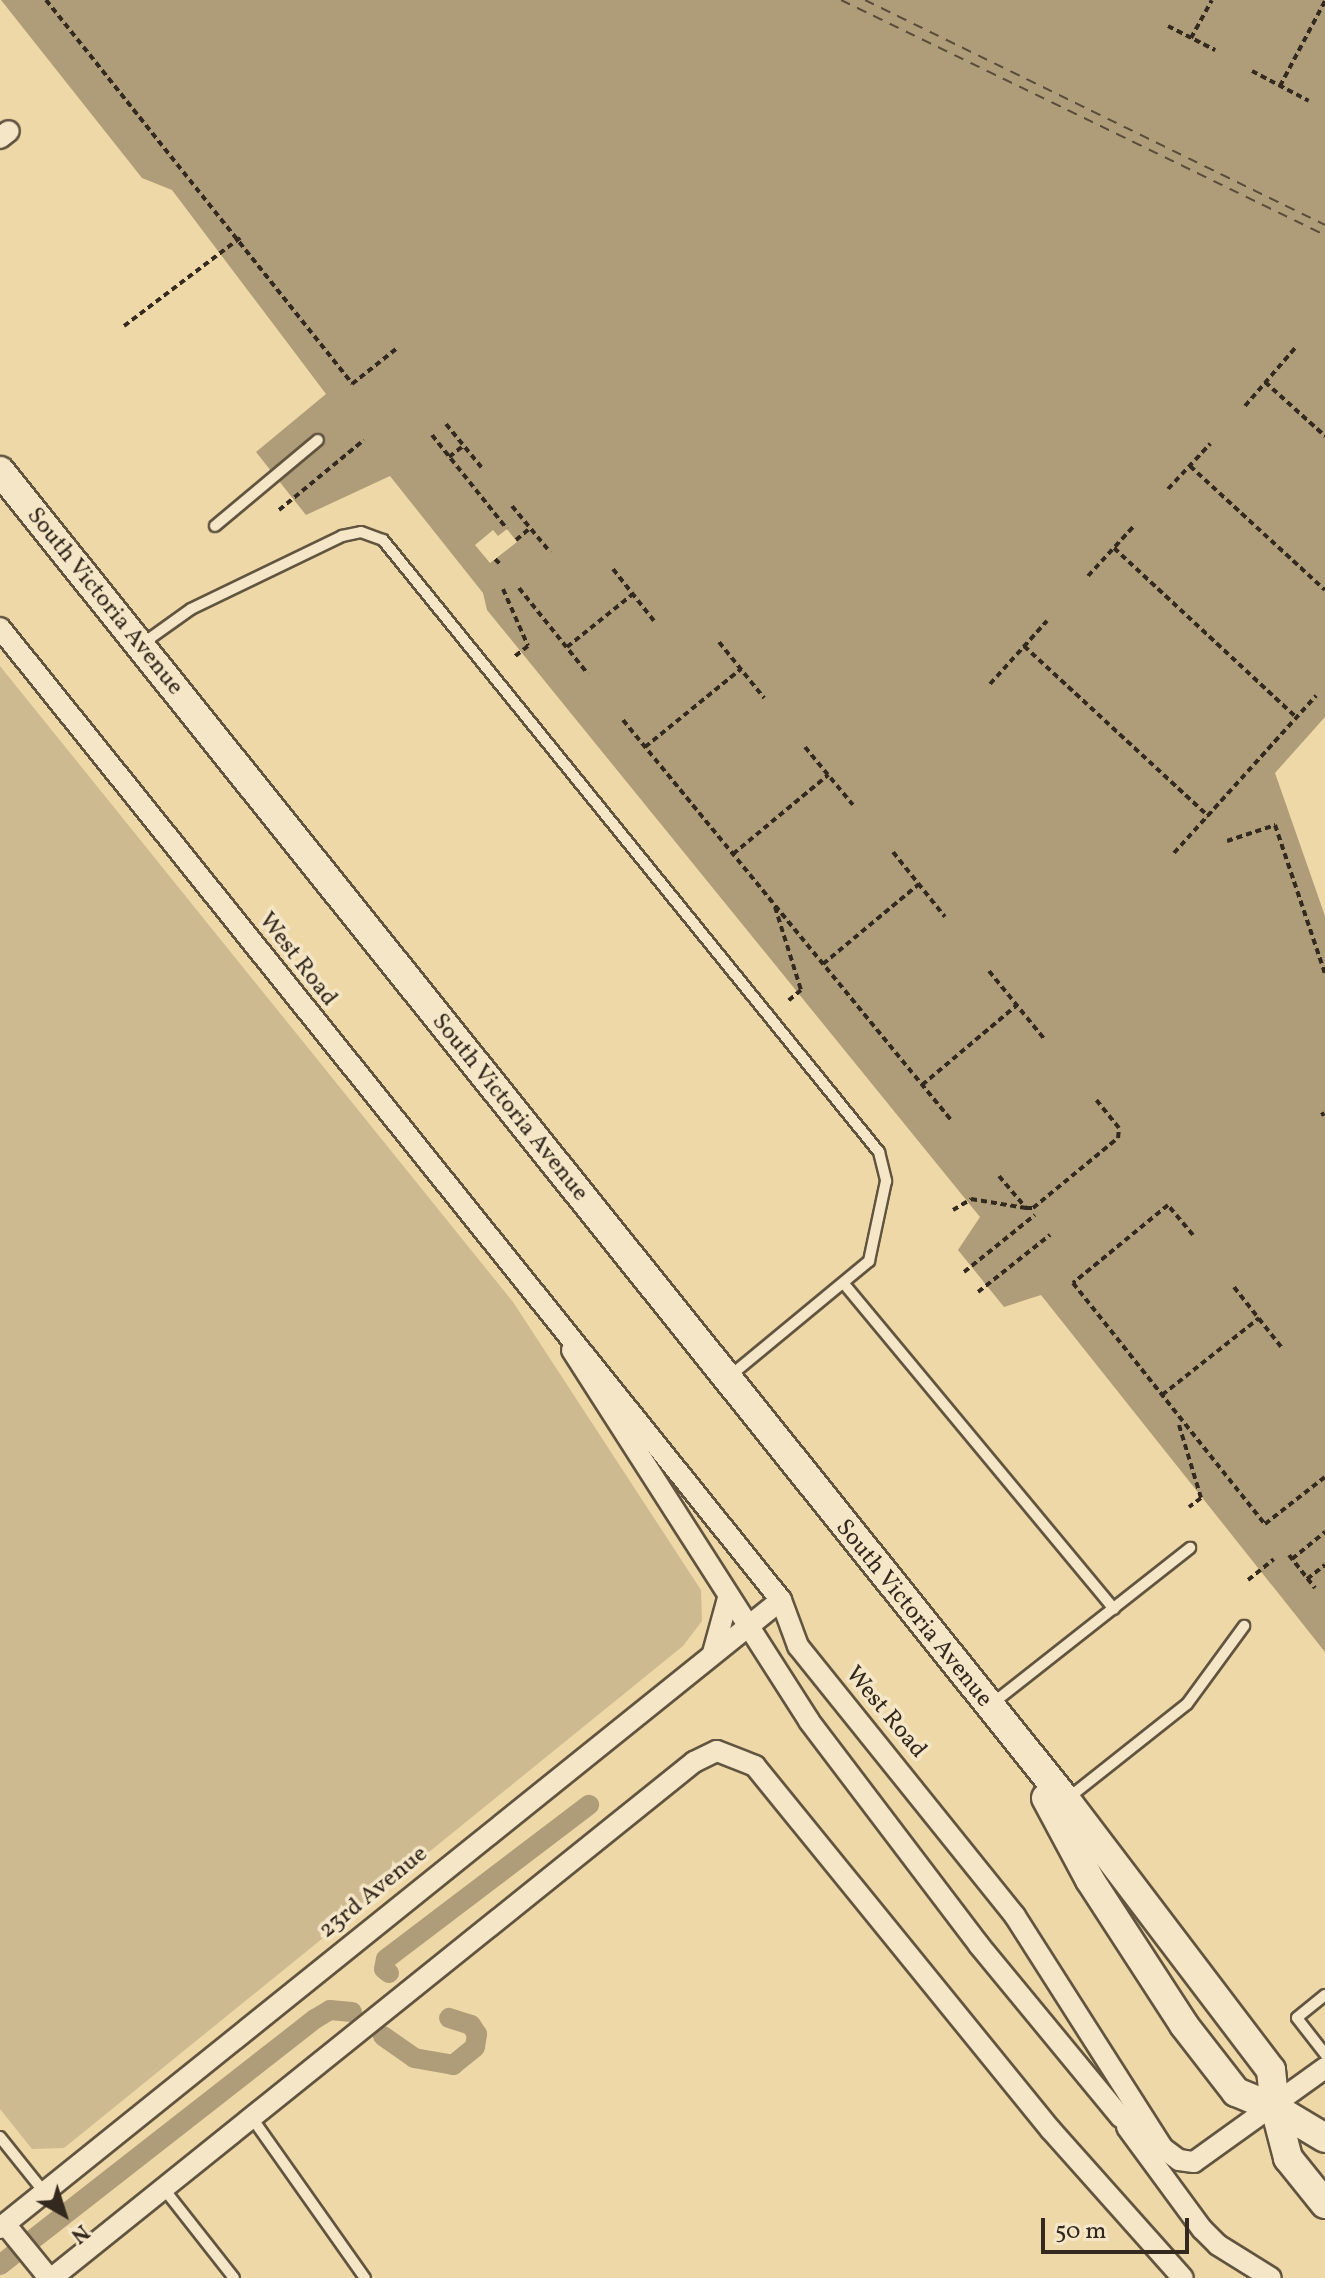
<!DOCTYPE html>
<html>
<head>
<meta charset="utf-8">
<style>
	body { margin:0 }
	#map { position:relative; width:1325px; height:2278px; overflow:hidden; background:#eed8a7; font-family:Vollkorn,serif }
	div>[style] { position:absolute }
	.green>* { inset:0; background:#ceba90 }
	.water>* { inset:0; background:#af9c78 }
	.pier>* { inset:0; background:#eed8a7 }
	.canal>* { height:20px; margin:-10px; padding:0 10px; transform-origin:10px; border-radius:10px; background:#af9c78 }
	.ferry>* { height:2px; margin-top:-1px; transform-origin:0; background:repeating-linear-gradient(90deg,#594c39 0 10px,transparent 0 18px) }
	.path>* { height:4px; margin-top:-2px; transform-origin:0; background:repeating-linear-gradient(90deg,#34291e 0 6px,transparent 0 10px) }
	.roads { filter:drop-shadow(2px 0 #625540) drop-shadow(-2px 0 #625540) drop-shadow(0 2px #625540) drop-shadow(0 -2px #625540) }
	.lane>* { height:10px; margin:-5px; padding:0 5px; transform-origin:5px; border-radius:5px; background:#f4e6c6 }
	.street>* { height:20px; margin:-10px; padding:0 10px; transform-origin:10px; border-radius:10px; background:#f4e6c6 }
	.secondary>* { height:28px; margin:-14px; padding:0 14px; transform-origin:14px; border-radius:14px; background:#f4e6c6 }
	span { translate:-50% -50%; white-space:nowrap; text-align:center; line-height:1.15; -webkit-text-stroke:7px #f4e6c6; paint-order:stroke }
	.street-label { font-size:24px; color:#34291e }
	.north { position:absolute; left:24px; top:2174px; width:80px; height:80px; -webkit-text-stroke:6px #f4e6c6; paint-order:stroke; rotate:141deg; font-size:22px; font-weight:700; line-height:32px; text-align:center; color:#34291e }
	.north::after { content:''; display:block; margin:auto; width:28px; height:36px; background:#34291e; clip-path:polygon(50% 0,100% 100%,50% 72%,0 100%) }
	.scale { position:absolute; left:1041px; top:2218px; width:148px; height:36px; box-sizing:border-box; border:4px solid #34291e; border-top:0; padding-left:10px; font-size:24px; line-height:28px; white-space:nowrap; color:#34291e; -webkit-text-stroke:6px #f4e6c6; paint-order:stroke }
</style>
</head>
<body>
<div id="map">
	<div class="green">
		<i style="clip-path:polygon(0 666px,513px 1302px,701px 1590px,702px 1621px,683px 1646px,64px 2148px,32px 2149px,0 2109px)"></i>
	</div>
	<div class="water">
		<i style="clip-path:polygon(1px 0,1325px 0,1325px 717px,1275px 773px,1325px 916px,1325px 1652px,1041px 1295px,1004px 1307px,958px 1250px,980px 1217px,487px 610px,483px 593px,390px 476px,306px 515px,256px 452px,326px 394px,172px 190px,142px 178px)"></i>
	</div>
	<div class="pier">
		<i style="clip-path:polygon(507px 529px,517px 542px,490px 563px,475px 545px,493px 530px,498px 536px)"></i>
	</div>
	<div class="canal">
		<i style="left:389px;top:1973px;width:6px;rotate:-141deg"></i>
		<i style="left:384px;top:1969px;width:10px;rotate:-79deg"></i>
		<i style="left:386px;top:1959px;width:255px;rotate:-37.2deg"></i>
		<i style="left:383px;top:2036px;width:38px;rotate:35deg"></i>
		<i style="left:414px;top:2058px;width:40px;rotate:10deg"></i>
		<i style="left:453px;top:2065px;width:28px;rotate:-39deg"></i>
		<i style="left:475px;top:2047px;width:13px;rotate:-81deg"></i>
		<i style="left:477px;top:2034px;width:11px;rotate:-124deg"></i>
		<i style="left:471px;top:2025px;width:23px;rotate:-162deg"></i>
		<i style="left:0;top:2265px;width:400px;rotate:-38deg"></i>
		<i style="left:315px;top:2019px;width:17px;rotate:-31deg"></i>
		<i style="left:330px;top:2010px;width:22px;rotate:5deg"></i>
	</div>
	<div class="ferry">
		<i style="left:841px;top:0;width:538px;rotate:25.9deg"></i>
		<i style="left:865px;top:0;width:512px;rotate:26.06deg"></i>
	</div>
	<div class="path">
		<i style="left:46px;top:0;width:491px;rotate:51.4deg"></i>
		<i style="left:352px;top:384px;width:56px;rotate:-38.5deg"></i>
		<i style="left:1168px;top:26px;width:53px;rotate:27.1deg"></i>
		<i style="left:1191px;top:38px;width:43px;rotate:-61.1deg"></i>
		<i style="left:1252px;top:71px;width:64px;rotate:27.8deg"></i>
		<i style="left:1280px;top:86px;width:96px;rotate:-62.1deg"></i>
		<i style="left:124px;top:326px;width:146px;rotate:-37.2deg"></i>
		<i style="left:1265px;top:382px;width:81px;rotate:42deg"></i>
		<i style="left:1245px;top:406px;width:78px;rotate:-49.2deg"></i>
		<i style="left:446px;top:424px;width:57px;rotate:50.7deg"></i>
		<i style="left:432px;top:435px;width:120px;rotate:51.4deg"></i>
		<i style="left:449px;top:457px;width:18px;rotate:-38deg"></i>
		<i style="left:1190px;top:466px;width:183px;rotate:42.6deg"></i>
		<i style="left:1168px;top:489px;width:62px;rotate:-47deg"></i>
		<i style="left:512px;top:506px;width:60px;rotate:50.4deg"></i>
		<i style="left:279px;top:510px;width:110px;rotate:-39.5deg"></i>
		<i style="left:516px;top:540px;width:17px;rotate:-40deg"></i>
		<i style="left:1114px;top:548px;width:248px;rotate:42.9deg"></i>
		<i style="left:495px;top:559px;width:7px;rotate:45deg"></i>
		<i style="left:613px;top:569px;width:66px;rotate:51.7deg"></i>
		<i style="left:1088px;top:576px;width:68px;rotate:-47.4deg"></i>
		<i style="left:519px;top:588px;width:110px;rotate:51.3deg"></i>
		<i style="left:503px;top:589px;width:62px;rotate:66.3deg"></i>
		<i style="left:528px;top:646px;width:18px;rotate:142deg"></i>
		<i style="left:719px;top:642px;width:72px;rotate:51.2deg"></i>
		<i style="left:1024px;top:646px;width:251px;rotate:42.7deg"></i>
		<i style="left:567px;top:647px;width:85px;rotate:-38.8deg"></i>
		<i style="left:990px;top:684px;width:85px;rotate:-47.9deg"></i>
		<i style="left:623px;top:720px;width:517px;rotate:50.65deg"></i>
		<i style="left:645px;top:747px;width:124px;rotate:-39.1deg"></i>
		<i style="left:805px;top:747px;width:75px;rotate:50.4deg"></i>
		<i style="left:1227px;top:841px;width:51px;rotate:-18.4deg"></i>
		<i style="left:1275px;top:825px;width:157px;rotate:71.4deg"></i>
		<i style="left:893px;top:852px;width:83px;rotate:51.3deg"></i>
		<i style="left:1174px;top:853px;width:212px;rotate:-47.9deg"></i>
		<i style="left:733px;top:854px;width:124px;rotate:-39.7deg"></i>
		<i style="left:775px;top:907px;width:87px;rotate:72.6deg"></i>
		<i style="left:801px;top:990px;width:17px;rotate:140deg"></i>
		<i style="left:823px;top:964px;width:125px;rotate:-39.8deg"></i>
		<i style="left:989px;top:971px;width:89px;rotate:50.9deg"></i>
		<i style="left:922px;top:1085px;width:124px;rotate:-40.1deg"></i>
		<i style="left:1321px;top:1115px;width:4px;rotate:-27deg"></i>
		<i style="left:999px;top:1176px;width:42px;rotate:49.8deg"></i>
		<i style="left:1026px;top:1208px;width:7px"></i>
		<i style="left:1033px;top:1208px;width:110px;rotate:-39.5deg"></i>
		<i style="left:1118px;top:1138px;width:10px;rotate:-84deg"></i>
		<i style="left:1119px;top:1128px;width:36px;rotate:-129deg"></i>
		<i style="left:953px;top:1210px;width:21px;rotate:-31deg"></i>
		<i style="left:971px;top:1199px;width:56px;rotate:9.3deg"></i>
		<i style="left:1193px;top:1235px;width:39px;rotate:-130deg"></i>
		<i style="left:1168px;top:1205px;width:123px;rotate:140.6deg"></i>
		<i style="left:1073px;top:1283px;width:308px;rotate:51.5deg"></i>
		<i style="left:1265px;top:1524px;width:76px;rotate:-38.1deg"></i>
		<i style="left:964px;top:1272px;width:91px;rotate:-38.8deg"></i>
		<i style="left:1234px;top:1287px;width:78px;rotate:51.8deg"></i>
		<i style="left:978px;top:1292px;width:92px;rotate:-38.4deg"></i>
		<i style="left:1162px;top:1395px;width:124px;rotate:-38.4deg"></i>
		<i style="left:1179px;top:1425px;width:76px;rotate:73.2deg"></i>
		<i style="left:1201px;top:1498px;width:15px;rotate:143deg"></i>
		<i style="left:1289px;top:1555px;width:42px;rotate:51.8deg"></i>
		<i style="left:1292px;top:1559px;width:43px;rotate:-39.3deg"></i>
		<i style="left:1307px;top:1579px;width:23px;rotate:-38deg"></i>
		<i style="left:1248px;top:1580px;width:33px;rotate:-39deg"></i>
	</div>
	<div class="roads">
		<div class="lane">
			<i style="left:215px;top:526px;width:134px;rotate:-39.9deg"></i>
			<i style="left:142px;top:644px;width:60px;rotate:-35.5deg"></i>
			<i style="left:191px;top:609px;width:168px;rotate:-25.8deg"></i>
			<i style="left:342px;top:536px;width:19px;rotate:-12deg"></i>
			<i style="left:361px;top:532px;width:23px;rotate:20deg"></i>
			<i style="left:383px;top:540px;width:788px;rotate:50.98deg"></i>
			<i style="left:879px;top:1152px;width:30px;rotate:76deg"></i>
			<i style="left:886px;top:1181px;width:82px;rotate:102deg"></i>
			<i style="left:869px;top:1261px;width:180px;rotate:140.4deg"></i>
			<i style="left:845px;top:1285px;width:421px;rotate:50.3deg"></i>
			<i style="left:993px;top:1703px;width:251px;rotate:-38.2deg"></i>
			<i style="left:1067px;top:1799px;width:153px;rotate:-38.4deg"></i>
			<i style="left:1187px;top:1704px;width:97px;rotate:-53.8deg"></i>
			<i style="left:1325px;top:1995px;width:36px;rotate:141deg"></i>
			<i style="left:1297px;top:2018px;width:46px;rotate:52.1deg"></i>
			<i style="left:252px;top:2118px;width:196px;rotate:54.8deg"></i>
			<i style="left:0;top:2137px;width:70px;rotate:51.3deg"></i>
			<i style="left:164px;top:2189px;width:113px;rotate:51.8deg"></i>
		</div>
		<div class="street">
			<i style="left:0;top:138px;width:11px;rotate:-38deg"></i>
			<i style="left:0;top:628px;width:1247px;rotate:51.22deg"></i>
			<i style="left:781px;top:1600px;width:49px;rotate:69.7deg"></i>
			<i style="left:798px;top:1646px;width:346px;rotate:51.2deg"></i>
			<i style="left:1015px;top:1916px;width:274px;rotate:57.5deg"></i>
			<i style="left:572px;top:1350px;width:440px;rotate:57.4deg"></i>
			<i style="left:809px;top:1721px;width:281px;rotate:52.8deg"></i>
			<i style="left:979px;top:1945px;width:223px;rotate:50.5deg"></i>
			<i style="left:1121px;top:2117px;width:72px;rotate:36.6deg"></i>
			<i style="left:1179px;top:2160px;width:15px;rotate:8deg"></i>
			<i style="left:1194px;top:2162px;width:161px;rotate:-35.7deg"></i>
			<i style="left:713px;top:1653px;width:57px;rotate:-74.7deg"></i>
			<i style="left:1127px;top:2127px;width:127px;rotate:53.7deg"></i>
			<i style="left:1202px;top:2229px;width:23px;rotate:45deg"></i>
			<i style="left:1218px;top:2245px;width:62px;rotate:31.9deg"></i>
			<i style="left:5px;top:2224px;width:70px;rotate:50.8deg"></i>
			<i style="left:0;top:2228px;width:1002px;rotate:-38.8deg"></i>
			<i style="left:52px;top:2278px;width:824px;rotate:-38.79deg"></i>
			<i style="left:694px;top:1762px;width:25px;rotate:-26deg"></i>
			<i style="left:717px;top:1751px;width:41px;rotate:21.5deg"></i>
			<i style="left:755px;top:1766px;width:469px;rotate:50.9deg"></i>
			<i style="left:1051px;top:2130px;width:198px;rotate:48.3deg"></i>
		</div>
		<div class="secondary">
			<i style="left:0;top:471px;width:1704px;rotate:51.27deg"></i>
			<i style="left:1066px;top:1800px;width:339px;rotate:52.8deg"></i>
			<i style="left:1271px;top:2070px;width:38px;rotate:84deg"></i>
			<i style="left:1275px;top:2108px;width:58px;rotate:31deg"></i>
			<i style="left:1046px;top:1798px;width:93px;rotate:61.8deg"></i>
			<i style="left:1090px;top:1880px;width:173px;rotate:57deg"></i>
			<i style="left:1184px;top:2025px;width:85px;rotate:52.2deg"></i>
			<i style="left:1236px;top:2092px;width:42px;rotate:22.3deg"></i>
			<i style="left:1275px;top:2108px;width:52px;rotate:75.4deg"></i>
			<i style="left:1288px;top:2158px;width:59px;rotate:51.2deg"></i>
		</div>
	</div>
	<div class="street-label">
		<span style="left:104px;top:602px;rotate:51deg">South Victoria Avenue</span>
		<span style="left:297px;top:960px;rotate:52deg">West Road</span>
		<span style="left:509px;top:1108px;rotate:51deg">South Victoria Avenue</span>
		<span style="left:913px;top:1614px;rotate:51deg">South Victoria Avenue</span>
		<span style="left:885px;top:1713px;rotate:50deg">West Road</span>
		<span style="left:374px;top:1893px;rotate:-39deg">23rd Avenue</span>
	</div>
	<div class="north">N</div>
	<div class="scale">50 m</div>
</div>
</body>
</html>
